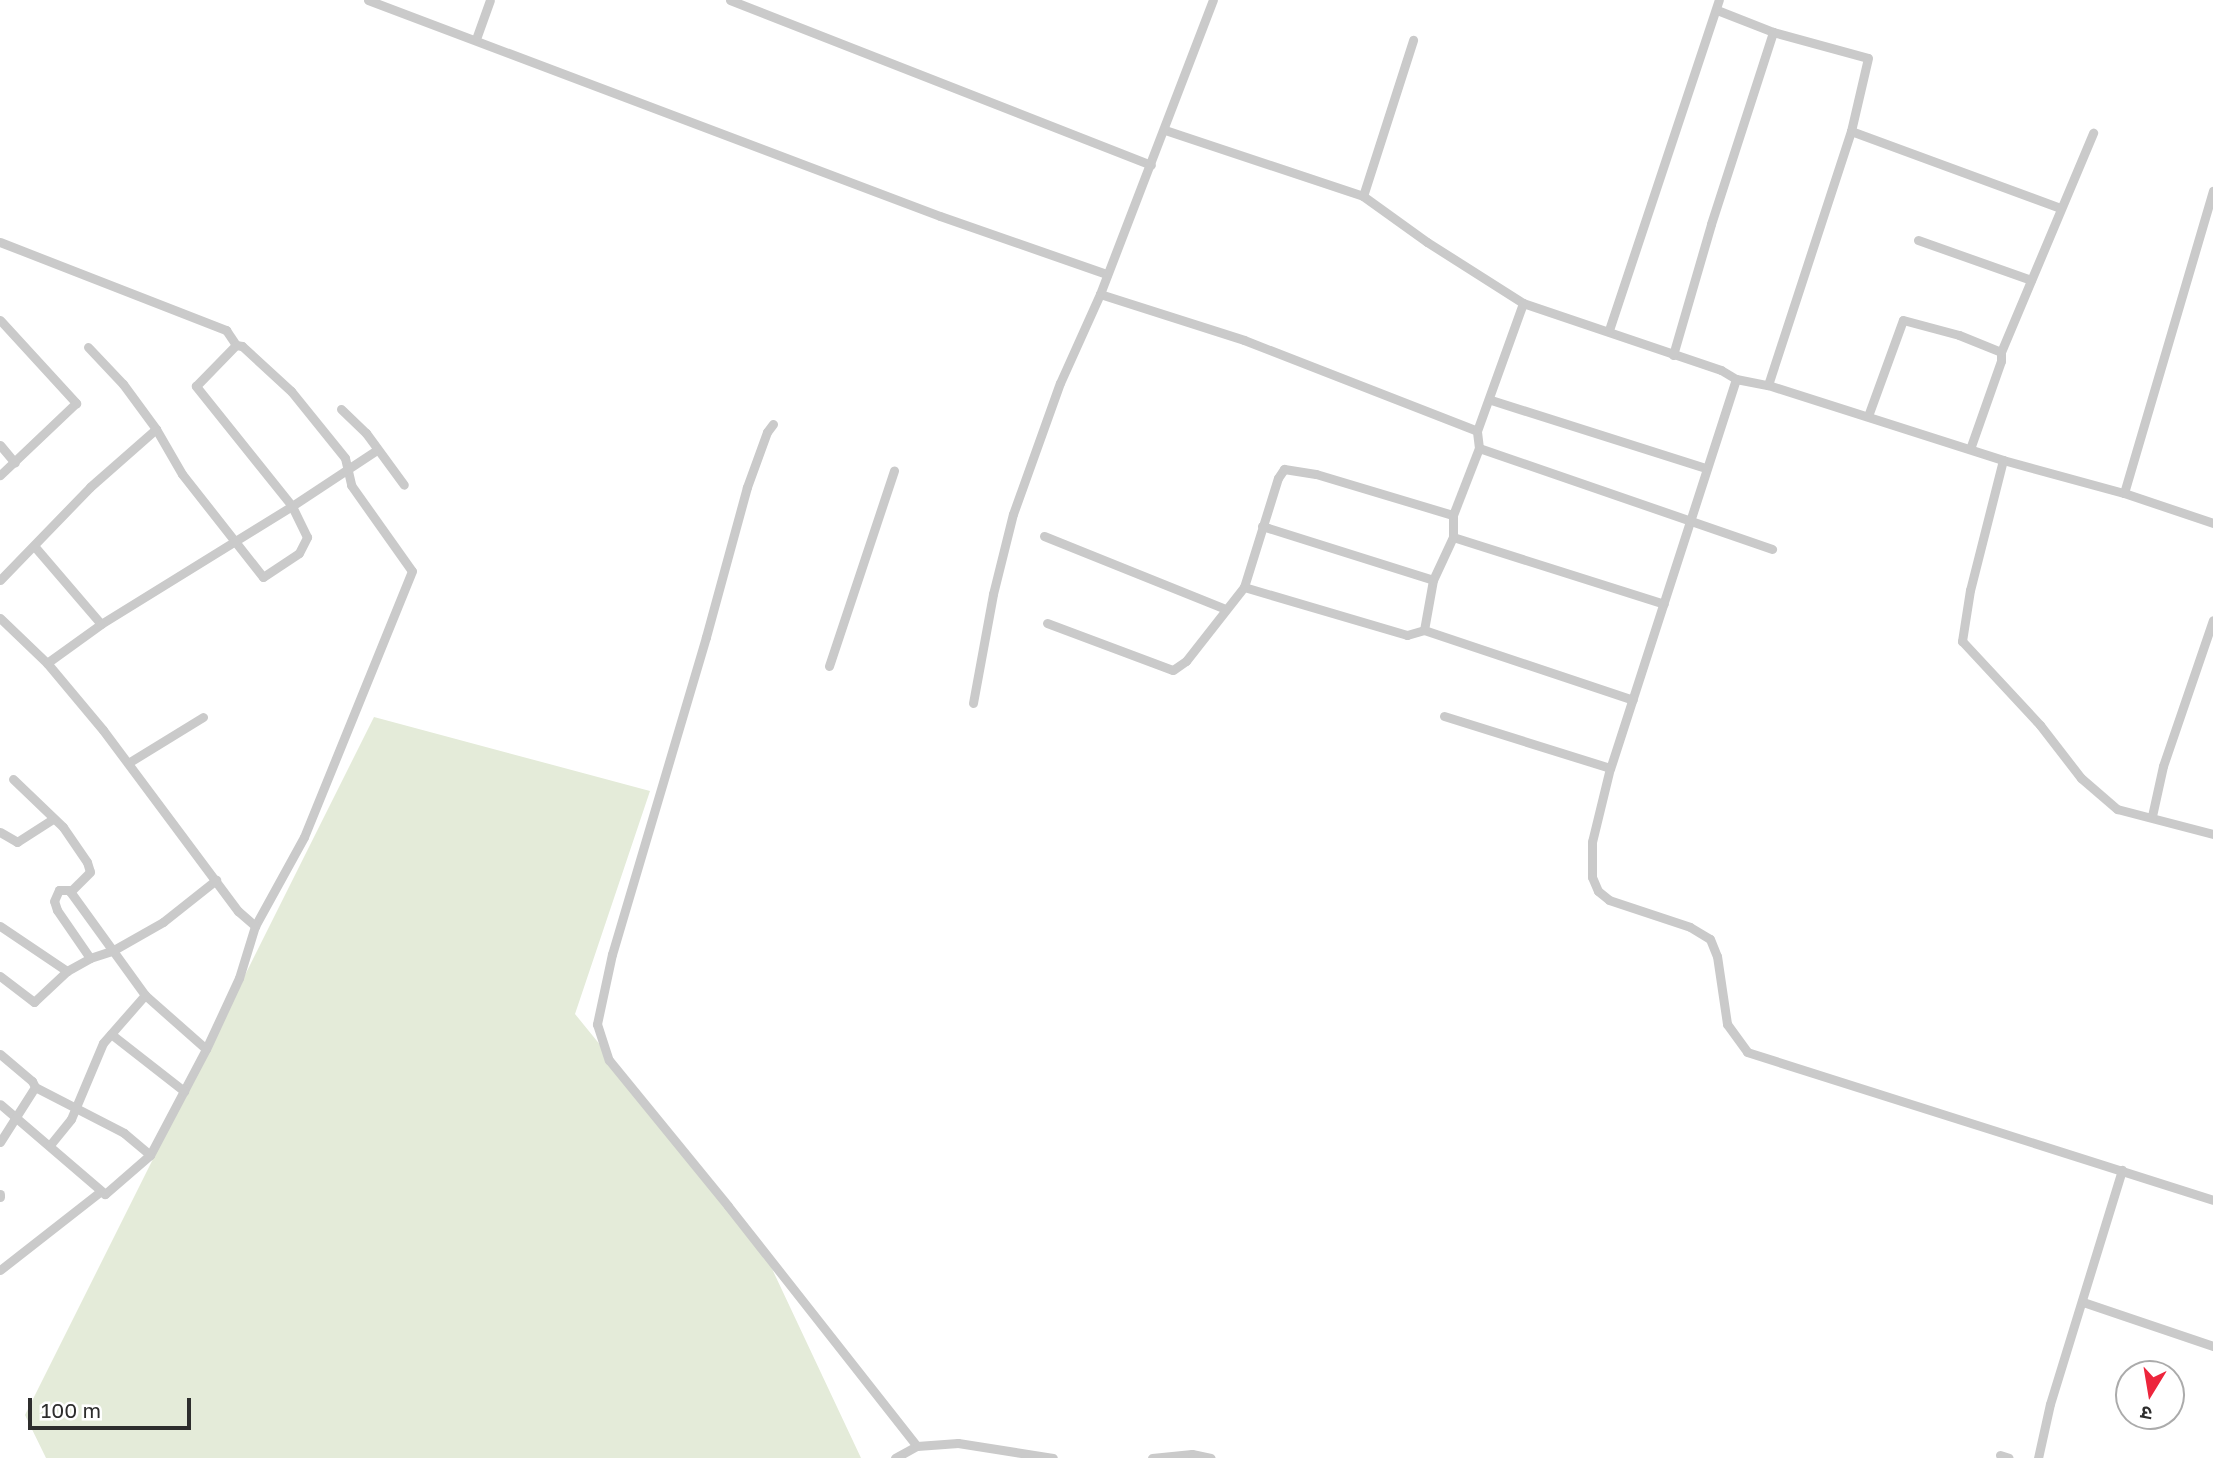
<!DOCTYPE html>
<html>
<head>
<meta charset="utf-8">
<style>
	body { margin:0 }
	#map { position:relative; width:2213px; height:1458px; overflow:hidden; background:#fff; font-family:"Golos Text","Noto Sans Devanagari",sans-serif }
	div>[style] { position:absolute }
	.green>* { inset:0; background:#e4ebd9 }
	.minor>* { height:9px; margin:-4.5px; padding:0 4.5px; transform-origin:4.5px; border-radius:4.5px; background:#cacaca }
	span { translate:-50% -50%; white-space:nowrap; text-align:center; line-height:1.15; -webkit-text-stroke:7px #fff; paint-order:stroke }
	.north { position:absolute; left:2115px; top:1360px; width:70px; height:70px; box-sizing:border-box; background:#fff; border:2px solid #ababab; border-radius:50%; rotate:191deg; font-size:19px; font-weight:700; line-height:28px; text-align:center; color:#2d2d2d }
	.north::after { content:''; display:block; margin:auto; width:24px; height:32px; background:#ed253c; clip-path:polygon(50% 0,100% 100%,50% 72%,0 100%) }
	.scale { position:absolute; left:28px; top:1398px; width:163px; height:32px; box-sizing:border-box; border:4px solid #2d2d2d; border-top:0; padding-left:9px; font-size:21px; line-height:24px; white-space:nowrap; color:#2d2d2d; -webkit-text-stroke:5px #fff; paint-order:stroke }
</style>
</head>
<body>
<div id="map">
	<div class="green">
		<i style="clip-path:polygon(374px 717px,650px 791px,575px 1014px,758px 1239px,861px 1458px,46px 1458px,25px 1415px)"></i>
	</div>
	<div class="minor">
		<i style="left:368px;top:0;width:611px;rotate:20.69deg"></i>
		<i style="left:940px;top:216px;width:177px;rotate:19.2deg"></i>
		<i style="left:730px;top:0;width:452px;rotate:21.4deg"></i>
		<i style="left:1717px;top:10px;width:60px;rotate:21.4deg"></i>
		<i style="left:1773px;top:32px;width:98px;rotate:15.3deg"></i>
		<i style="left:1868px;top:58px;width:75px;rotate:103.1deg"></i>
		<i style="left:1851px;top:131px;width:267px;rotate:108.1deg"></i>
		<i style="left:476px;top:39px;width:41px;rotate:-70.3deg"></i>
		<i style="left:1165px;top:130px;width:209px;rotate:18.4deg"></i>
		<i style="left:1363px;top:196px;width:79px;rotate:35.7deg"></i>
		<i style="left:1427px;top:242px;width:114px;rotate:32.4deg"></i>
		<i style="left:1523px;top:303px;width:209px;rotate:18.7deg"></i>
		<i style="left:1721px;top:370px;width:17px;rotate:31deg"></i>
		<i style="left:1736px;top:379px;width:33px;rotate:11deg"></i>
		<i style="left:1768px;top:385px;width:247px;rotate:17.7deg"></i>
		<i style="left:2003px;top:460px;width:125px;rotate:15.3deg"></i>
		<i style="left:2124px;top:493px;width:94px;rotate:18.6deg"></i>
		<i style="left:1851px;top:131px;width:223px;rotate:20.2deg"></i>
		<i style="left:1363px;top:196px;width:164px;rotate:-72.2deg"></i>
		<i style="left:1918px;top:240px;width:120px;rotate:19.5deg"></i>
		<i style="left:0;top:242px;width:243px;rotate:21.3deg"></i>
		<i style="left:226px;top:330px;width:18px;rotate:56deg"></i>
		<i style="left:236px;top:345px;width:6px;rotate:9deg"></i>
		<i style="left:242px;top:346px;width:67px;rotate:42.6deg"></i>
		<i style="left:291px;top:391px;width:86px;rotate:51.1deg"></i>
		<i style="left:345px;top:458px;width:28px;rotate:77deg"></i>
		<i style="left:351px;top:485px;width:105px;rotate:54.7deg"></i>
		<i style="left:412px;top:571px;width:287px;rotate:112.1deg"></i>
		<i style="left:304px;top:837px;width:102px;rotate:118.8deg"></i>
		<i style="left:255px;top:926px;width:54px;rotate:107.1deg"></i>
		<i style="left:239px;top:978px;width:78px;rotate:114.9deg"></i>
		<i style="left:206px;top:1049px;width:120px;rotate:117.8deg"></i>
		<i style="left:150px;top:1155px;width:60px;rotate:139.1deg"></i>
		<i style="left:105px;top:1194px;width:138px;rotate:-139.4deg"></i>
		<i style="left:1100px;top:294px;width:151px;rotate:17.7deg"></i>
		<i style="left:1244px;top:340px;width:250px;rotate:21.3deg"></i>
		<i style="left:0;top:320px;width:113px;rotate:47.5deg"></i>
		<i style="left:76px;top:403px;width:105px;rotate:136.5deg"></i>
		<i style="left:1609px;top:330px;width:348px;rotate:-71.6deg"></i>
		<i style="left:88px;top:347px;width:51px;rotate:46.6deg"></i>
		<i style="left:123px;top:384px;width:56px;rotate:53.7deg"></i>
		<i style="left:156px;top:429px;width:52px;rotate:60deg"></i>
		<i style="left:182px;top:474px;width:131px;rotate:51.8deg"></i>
		<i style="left:263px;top:577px;width:43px;rotate:-33.7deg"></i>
		<i style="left:299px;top:553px;width:18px;rotate:-63deg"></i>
		<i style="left:307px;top:537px;width:34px;rotate:-116deg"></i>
		<i style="left:292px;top:506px;width:154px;rotate:-128.7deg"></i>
		<i style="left:196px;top:386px;width:57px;rotate:-45.7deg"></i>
		<i style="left:1673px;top:355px;width:136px;rotate:-73.8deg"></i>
		<i style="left:1711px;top:224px;width:202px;rotate:-72.1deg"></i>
		<i style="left:1736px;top:379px;width:409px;rotate:107.9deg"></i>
		<i style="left:1610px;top:768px;width:76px;rotate:103.7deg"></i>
		<i style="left:1592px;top:842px;width:35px;rotate:90deg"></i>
		<i style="left:1592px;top:877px;width:15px;rotate:67deg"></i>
		<i style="left:1598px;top:891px;width:14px;rotate:39deg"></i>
		<i style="left:1609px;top:900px;width:85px;rotate:18.4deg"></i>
		<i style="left:1690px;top:927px;width:23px;rotate:31deg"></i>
		<i style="left:1710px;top:939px;width:18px;rotate:68deg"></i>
		<i style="left:1717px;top:956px;width:69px;rotate:81.6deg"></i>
		<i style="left:1727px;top:1024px;width:34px;rotate:54deg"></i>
		<i style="left:1747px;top:1052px;width:489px;rotate:17.6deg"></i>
		<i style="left:1491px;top:400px;width:225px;rotate:17.6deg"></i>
		<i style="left:341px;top:409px;width:35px;rotate:44deg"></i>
		<i style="left:366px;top:433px;width:64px;rotate:53.8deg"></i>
		<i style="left:1868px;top:416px;width:102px;rotate:-70deg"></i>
		<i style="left:1903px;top:320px;width:58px;rotate:15deg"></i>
		<i style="left:1959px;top:335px;width:45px;rotate:22deg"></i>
		<i style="left:773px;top:424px;width:10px;rotate:127deg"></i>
		<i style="left:767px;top:432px;width:59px;rotate:110deg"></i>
		<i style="left:747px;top:487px;width:156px;rotate:105.3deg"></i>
		<i style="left:706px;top:637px;width:331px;rotate:106.5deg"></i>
		<i style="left:612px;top:954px;width:72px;rotate:102.1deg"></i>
		<i style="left:597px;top:1024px;width:38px;rotate:72deg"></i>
		<i style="left:609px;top:1060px;width:188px;rotate:50.8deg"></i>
		<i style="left:728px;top:1206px;width:305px;rotate:51.8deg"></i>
		<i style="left:0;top:445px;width:23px;rotate:50deg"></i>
		<i style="left:1479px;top:448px;width:310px;rotate:19deg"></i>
		<i style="left:1970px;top:449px;width:93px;rotate:-70.6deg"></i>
		<i style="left:2001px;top:361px;width:9px;rotate:-90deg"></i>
		<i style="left:2001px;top:352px;width:238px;rotate:-67.2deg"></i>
		<i style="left:2003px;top:460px;width:134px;rotate:104.2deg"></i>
		<i style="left:1970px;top:590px;width:52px;rotate:98.9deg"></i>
		<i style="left:1962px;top:641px;width:115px;rotate:47.1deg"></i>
		<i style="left:2040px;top:725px;width:67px;rotate:52.3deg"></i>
		<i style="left:2081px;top:778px;width:48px;rotate:40.7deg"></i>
		<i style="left:2117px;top:809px;width:99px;rotate:14.6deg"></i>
		<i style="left:2124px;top:493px;width:315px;rotate:-73.6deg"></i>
		<i style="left:1262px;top:526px;width:179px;rotate:17.5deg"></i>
		<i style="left:1044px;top:536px;width:196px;rotate:21.9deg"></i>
		<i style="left:1453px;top:537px;width:221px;rotate:17.6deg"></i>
		<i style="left:35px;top:547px;width:101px;rotate:49.4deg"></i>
		<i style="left:0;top:580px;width:129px;rotate:-45.9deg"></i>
		<i style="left:90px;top:487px;width:88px;rotate:-41.3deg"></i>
		<i style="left:1244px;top:587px;width:170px;rotate:16.4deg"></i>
		<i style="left:1407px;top:635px;width:18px;rotate:-16deg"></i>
		<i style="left:1424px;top:630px;width:220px;rotate:18.5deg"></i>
		<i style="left:0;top:618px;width:65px;rotate:43.8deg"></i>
		<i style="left:47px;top:663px;width:87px;rotate:50.1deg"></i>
		<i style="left:103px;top:730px;width:226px;rotate:53.3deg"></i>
		<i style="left:238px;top:911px;width:23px;rotate:41deg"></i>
		<i style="left:1047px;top:623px;width:134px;rotate:20.5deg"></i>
		<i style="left:1173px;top:670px;width:16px;rotate:-35deg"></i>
		<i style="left:1186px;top:661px;width:94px;rotate:-51.9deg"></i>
		<i style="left:1244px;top:587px;width:114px;rotate:-72.7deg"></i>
		<i style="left:1278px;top:478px;width:11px;rotate:-56deg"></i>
		<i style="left:1284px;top:469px;width:32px;rotate:9deg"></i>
		<i style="left:1316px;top:474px;width:143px;rotate:16.7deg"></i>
		<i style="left:1424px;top:630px;width:51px;rotate:-79.8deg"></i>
		<i style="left:1433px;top:580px;width:47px;rotate:-65.1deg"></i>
		<i style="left:1453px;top:537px;width:22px;rotate:-90deg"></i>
		<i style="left:1453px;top:515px;width:72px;rotate:-68.8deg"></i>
		<i style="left:1479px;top:448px;width:17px;rotate:-97deg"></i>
		<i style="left:1477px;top:431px;width:136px;rotate:-70.2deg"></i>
		<i style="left:47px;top:663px;width:67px;rotate:-35.8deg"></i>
		<i style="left:101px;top:624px;width:225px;rotate:-31.7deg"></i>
		<i style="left:292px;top:506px;width:102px;rotate:-33.4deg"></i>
		<i style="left:829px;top:666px;width:206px;rotate:-71.6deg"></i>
		<i style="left:973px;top:703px;width:111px;rotate:-79.6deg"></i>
		<i style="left:993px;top:594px;width:82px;rotate:-76deg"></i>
		<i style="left:1013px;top:514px;width:139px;rotate:-70.3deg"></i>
		<i style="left:1060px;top:383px;width:98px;rotate:-65.8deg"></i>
		<i style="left:1100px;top:294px;width:315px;rotate:-69deg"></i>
		<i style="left:1444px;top:716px;width:174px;rotate:17.4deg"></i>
		<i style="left:128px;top:763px;width:88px;rotate:-31.5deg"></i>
		<i style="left:13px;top:779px;width:69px;rotate:43.8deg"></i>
		<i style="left:63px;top:827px;width:42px;rotate:55.6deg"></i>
		<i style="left:87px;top:862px;width:10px;rotate:73deg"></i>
		<i style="left:90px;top:872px;width:28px;rotate:135deg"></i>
		<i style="left:2152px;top:816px;width:51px;rotate:-77.6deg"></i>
		<i style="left:2163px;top:766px;width:154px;rotate:-71.1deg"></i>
		<i style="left:0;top:832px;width:20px;rotate:30deg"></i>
		<i style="left:17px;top:842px;width:43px;rotate:-32.6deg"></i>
		<i style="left:0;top:926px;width:81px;rotate:33.9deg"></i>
		<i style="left:90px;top:958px;width:58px;rotate:-124.5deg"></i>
		<i style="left:57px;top:910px;width:9px;rotate:-108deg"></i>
		<i style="left:54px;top:901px;width:12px;rotate:-66deg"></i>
		<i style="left:59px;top:890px;width:10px"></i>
		<i style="left:69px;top:890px;width:130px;rotate:54.1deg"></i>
		<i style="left:145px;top:995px;width:81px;rotate:41.5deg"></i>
		<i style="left:0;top:976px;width:43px;rotate:37.4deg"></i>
		<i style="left:34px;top:1002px;width:45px;rotate:-43.2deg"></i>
		<i style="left:67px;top:971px;width:26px;rotate:-29deg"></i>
		<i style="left:90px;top:958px;width:23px;rotate:-18deg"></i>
		<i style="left:112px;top:951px;width:59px;rotate:-29.6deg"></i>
		<i style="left:163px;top:922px;width:68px;rotate:-38.4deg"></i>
		<i style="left:111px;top:1034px;width:93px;rotate:38deg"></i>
		<i style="left:0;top:1054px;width:42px;rotate:40.2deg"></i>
		<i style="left:32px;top:1081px;width:7px;rotate:63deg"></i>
		<i style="left:35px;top:1087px;width:100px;rotate:27.3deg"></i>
		<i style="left:124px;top:1133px;width:34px;rotate:40deg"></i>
		<i style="left:0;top:1142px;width:65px;rotate:-57.5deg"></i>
		<i style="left:50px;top:1145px;width:33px;rotate:-51deg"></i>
		<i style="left:71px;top:1119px;width:82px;rotate:-67.2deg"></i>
		<i style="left:103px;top:1043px;width:64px;rotate:-48.8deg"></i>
		<i style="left:0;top:1194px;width:3px;rotate:90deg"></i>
		<i style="left:0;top:1270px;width:127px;rotate:-38deg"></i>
		<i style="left:2083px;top:1302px;width:137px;rotate:18.7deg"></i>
		<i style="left:2000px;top:1455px;width:9px;rotate:18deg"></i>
		<i style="left:895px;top:1458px;width:25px;rotate:-29deg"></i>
		<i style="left:917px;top:1446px;width:41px;rotate:-4.2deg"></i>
		<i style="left:958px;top:1443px;width:96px;rotate:9deg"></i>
		<i style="left:1152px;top:1458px;width:40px;rotate:-5.7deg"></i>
		<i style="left:1192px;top:1454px;width:19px;rotate:12deg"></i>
		<i style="left:2038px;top:1458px;width:55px;rotate:-77.5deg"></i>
		<i style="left:2050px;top:1404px;width:245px;rotate:-72.9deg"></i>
	</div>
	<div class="north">उ</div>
	<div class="scale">100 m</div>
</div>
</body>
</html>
